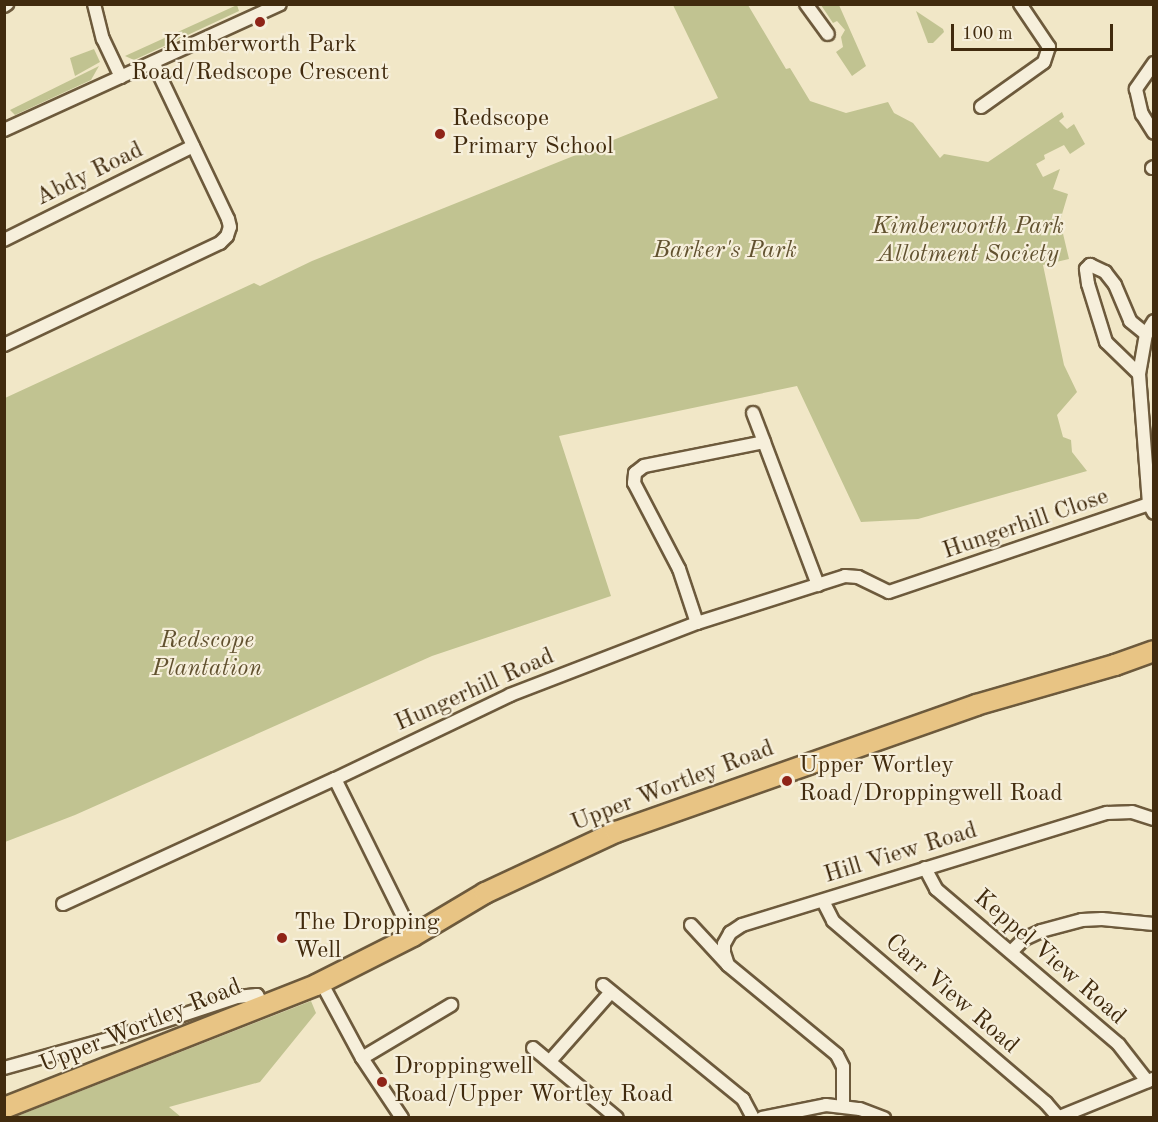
<!DOCTYPE html>
<html>
<head>
<meta charset="utf-8">
<style>
	body { margin:0 }
	#map { position:relative; width:1158px; height:1122px; overflow:hidden; background:#f1e7c7; font-family:"Old Standard TT",serif }
	div>[style] { position:absolute }
	.green>* { inset:0; background:#c1c391 }
	.roads { filter:drop-shadow(2px 0 #6d5a3c) drop-shadow(-2px 0 #6d5a3c) drop-shadow(0 2px #6d5a3c) drop-shadow(0 -2px #6d5a3c) }
	.street>* { height:12px; margin:-6px; padding:0 6px; transform-origin:6px; border-radius:6px; background:#f6efdb }
	.primary>* { height:20px; margin:-10px; padding:0 10px; transform-origin:10px; border-radius:10px; background:#e8c484 }
	.dots>* { width:16px; height:16px; translate:-50% -50%; box-sizing:border-box; border:3px solid #f6efdb; border-radius:50% }
	span { translate:-50% -50%; white-space:nowrap; text-align:center; line-height:1.15; -webkit-text-stroke:4.5px #f6efdb; paint-order:stroke }
	.poi-label { font-size:24px; color:#412b0e }
	.left { translate:0 -50%; text-align:left }
	.street-label { font-size:24px; color:#412b0e }
	.park-label { font-size:24px; color:#61512f; font-style:italic }
	.frame { position:absolute; inset:0; border:6px solid #412b0e; pointer-events:none }
	.scale { position:absolute; left:951px; top:24px; width:162px; height:27px; box-sizing:border-box; border:3px solid #412b0e; border-top:0; padding-left:8px; font-size:18px; line-height:21px; white-space:nowrap; color:#412b0e; -webkit-text-stroke:4px #f6efdb; paint-order:stroke }
</style>
</head>
<body>
<div id="map">
	<div class="green">
		<i style="clip-path:polygon(237px 5px,239px 11px,145px 55px,134px 60px,125px 56px)"></i>
		<i style="clip-path:polygon(673px 5px,748px 5px,786px 69px,790px 68px,810px 101px,846px 113px,888px 102px,894px 113px,913px 123px,940px 158px,944px 154px,988px 162px,1062px 112px,1064px 117px,1059px 121px,1067px 129px,1074px 124px,1085px 144px,1070px 154px,1064px 145px,1044px 155px,1045px 159px,1036px 164px,1043px 177px,1060px 169px,1053px 189px,1068px 194px,1060px 221px,1069px 259px,1043px 265px,1064px 365px,1077px 392px,1057px 415px,1063px 437px,1071px 440px,1072px 452px,1087px 471px,918px 519px,861px 522px,797px 386px,559px 436px,611px 596px,432px 656px,75px 815px,5px 842px,5px 398px,254px 283px,260px 286px,312px 261px,718px 98px)"></i>
		<i style="clip-path:polygon(821px 5px,839px 5px,866px 66px,852px 76px,836px 52px,843px 47px,841px 37px,845px 30px,837px 21px,833px 23px)"></i>
		<i style="clip-path:polygon(916px 11px,943px 29px,944px 32px,933px 43px,928px 43px)"></i>
		<i style="clip-path:polygon(94px 49px,100px 62px,75px 76px,70px 58px)"></i>
		<i style="clip-path:polygon(99px 66px,91px 80px,15px 115px,10px 110px)"></i>
		<i style="clip-path:polygon(311px 1001px,316px 1013px,260px 1082px,169px 1107px,181px 1117px,15px 1117px)"></i>
	</div>
	<div class="roads">
		<div class="street">
			<i style="left:94px;top:4px;width:36px;rotate:76deg"></i>
			<i style="left:103px;top:39px;width:42px;rotate:64.7deg"></i>
			<i style="left:806px;top:4px;width:37px;rotate:54deg"></i>
			<i style="left:4px;top:6px;width:4px;rotate:-34deg"></i>
			<i style="left:1154px;top:63px;width:32px;rotate:125deg"></i>
			<i style="left:1136px;top:89px;width:26px;rotate:77deg"></i>
			<i style="left:1142px;top:114px;width:22px;rotate:58deg"></i>
			<i style="left:981px;top:107px;width:77px;rotate:-35.5deg"></i>
			<i style="left:1044px;top:62px;width:16px;rotate:-72deg"></i>
			<i style="left:1049px;top:47px;width:52px;rotate:-124deg"></i>
			<i style="left:4px;top:130px;width:303px;rotate:-24.5deg"></i>
			<i style="left:1152px;top:168px;width:2px;rotate:-27deg"></i>
			<i style="left:4px;top:240px;width:211px;rotate:-26.4deg"></i>
			<i style="left:1154px;top:321px;width:15px;rotate:122deg"></i>
			<i style="left:1146px;top:334px;width:41px;rotate:99.9deg"></i>
			<i style="left:1139px;top:374px;width:130px;rotate:85.6deg"></i>
			<i style="left:1149px;top:504px;width:10px;rotate:61deg"></i>
			<i style="left:4px;top:345px;width:239px;rotate:-25.3deg"></i>
			<i style="left:220px;top:243px;width:10px;rotate:-45deg"></i>
			<i style="left:227px;top:236px;width:9px;rotate:-72deg"></i>
			<i style="left:230px;top:227px;width:8px;rotate:-104deg"></i>
			<i style="left:228px;top:219px;width:172px;rotate:-115.5deg"></i>
			<i style="left:1139px;top:374px;width:46px;rotate:-135.9deg"></i>
			<i style="left:1106px;top:342px;width:61px;rotate:-107.2deg"></i>
			<i style="left:1088px;top:284px;width:15px;rotate:-98deg"></i>
			<i style="left:1086px;top:269px;width:6px;rotate:-45deg"></i>
			<i style="left:1090px;top:265px;width:17px;rotate:25deg"></i>
			<i style="left:1105px;top:272px;width:16px;rotate:52deg"></i>
			<i style="left:1115px;top:285px;width:39px;rotate:67deg"></i>
			<i style="left:1130px;top:321px;width:21px;rotate:39deg"></i>
			<i style="left:753px;top:413px;width:31px;rotate:69deg"></i>
			<i style="left:697px;top:623px;width:57px;rotate:-108.4deg"></i>
			<i style="left:679px;top:569px;width:97px;rotate:-117.6deg"></i>
			<i style="left:634px;top:483px;width:10px;rotate:-84deg"></i>
			<i style="left:635px;top:473px;width:11px;rotate:-38deg"></i>
			<i style="left:644px;top:466px;width:122px;rotate:-11.3deg"></i>
			<i style="left:764px;top:442px;width:153px;rotate:69.3deg"></i>
			<i style="left:335px;top:779px;width:175px;rotate:63.6deg"></i>
			<i style="left:925px;top:868px;width:24px;rotate:62deg"></i>
			<i style="left:936px;top:889px;width:240px;rotate:40.4deg"></i>
			<i style="left:1119px;top:1045px;width:46px;rotate:52.1deg"></i>
			<i style="left:823px;top:901px;width:22px;rotate:63deg"></i>
			<i style="left:833px;top:921px;width:280px;rotate:40.5deg"></i>
			<i style="left:1046px;top:1103px;width:18px;rotate:49deg"></i>
			<i style="left:63px;top:904px;width:299px;rotate:-24.7deg"></i>
			<i style="left:335px;top:779px;width:194px;rotate:-25.6deg"></i>
			<i style="left:510px;top:695px;width:200px;rotate:-21.1deg"></i>
			<i style="left:697px;top:623px;width:155px;rotate:-17.6deg"></i>
			<i style="left:845px;top:576px;width:13px;rotate:4deg"></i>
			<i style="left:858px;top:577px;width:34px;rotate:26deg"></i>
			<i style="left:889px;top:592px;width:274px;rotate:-18.7deg"></i>
			<i style="left:691px;top:925px;width:54px;rotate:47.2deg"></i>
			<i style="left:728px;top:965px;width:141px;rotate:39.5deg"></i>
			<i style="left:837px;top:1055px;width:13px;rotate:63deg"></i>
			<i style="left:843px;top:1067px;width:38px;rotate:90deg"></i>
			<i style="left:1011px;top:952px;width:18px;rotate:-45deg"></i>
			<i style="left:1024px;top:939px;width:19px;rotate:-25deg"></i>
			<i style="left:1041px;top:931px;width:42px;rotate:-15deg"></i>
			<i style="left:1082px;top:920px;width:20px;rotate:-3deg"></i>
			<i style="left:1102px;top:919px;width:52px;rotate:5.5deg"></i>
			<i style="left:728px;top:965px;width:13px;rotate:-108deg"></i>
			<i style="left:724px;top:953px;width:9px;rotate:-90deg"></i>
			<i style="left:724px;top:944px;width:13px;rotate:-61deg"></i>
			<i style="left:730px;top:933px;width:14px;rotate:-34deg"></i>
			<i style="left:742px;top:925px;width:382px;rotate:-17.1deg"></i>
			<i style="left:1107px;top:813px;width:25px;rotate:-2deg"></i>
			<i style="left:1132px;top:812px;width:23px;rotate:18deg"></i>
			<i style="left:321px;top:982px;width:86px;rotate:61.7deg"></i>
			<i style="left:362px;top:1058px;width:72px;rotate:56.3deg"></i>
			<i style="left:603px;top:985px;width:181px;rotate:39.2deg"></i>
			<i style="left:743px;top:1099px;width:21px;rotate:62deg"></i>
			<i style="left:533px;top:1048px;width:109px;rotate:39.8deg"></i>
			<i style="left:362px;top:1058px;width:104px;rotate:-30.8deg"></i>
			<i style="left:550px;top:1061px;width:92px;rotate:-48.5deg"></i>
			<i style="left:4px;top:1068px;width:123px;rotate:-15.6deg"></i>
			<i style="left:122px;top:1035px;width:121px;rotate:-18.3deg"></i>
			<i style="left:237px;top:997px;width:20px;rotate:-6deg"></i>
			<i style="left:257px;top:995px;width:13px;rotate:61deg"></i>
			<i style="left:762px;top:1118px;width:65px;rotate:-11.5deg"></i>
			<i style="left:826px;top:1105px;width:34px;rotate:7deg"></i>
			<i style="left:860px;top:1109px;width:26px;rotate:21deg"></i>
			<i style="left:1057px;top:1118px;width:104px;rotate:-22.1deg"></i>
		</div>
		<div class="primary">
			<i style="left:4px;top:1108px;width:335px;rotate:-21.5deg"></i>
			<i style="left:316px;top:985px;width:109px;rotate:-26.8deg"></i>
			<i style="left:413px;top:936px;width:84px;rotate:-30.8deg"></i>
			<i style="left:485px;top:893px;width:145px;rotate:-25deg"></i>
			<i style="left:616px;top:832px;width:382px;rotate:-19.4deg"></i>
			<i style="left:976px;top:705px;width:145px;rotate:-16.1deg"></i>
			<i style="left:1115px;top:665px;width:41px;rotate:-19.7deg"></i>
		</div>
	</div>
	<div class="dots">
		<i style="left:260px;top:22px;background:#8f2418"></i>
		<i style="left:440px;top:134px;background:#8f2418"></i>
		<i style="left:787px;top:781px;background:#8f2418"></i>
		<i style="left:282px;top:938px;background:#8f2418"></i>
		<i style="left:382px;top:1082px;background:#8f2418"></i>
	</div>
	<div class="poi-label">
		<span style="left:260px;top:60px">Kimberworth Park<br>Road/Redscope Crescent</span>
		<span class="left" style="left:452px;top:134px">Redscope<br>Primary School</span>
		<span class="left" style="left:799px;top:781px">Upper Wortley<br>Road/Droppingwell Road</span>
		<span class="left" style="left:294px;top:938px">The Dropping<br>Well</span>
		<span class="left" style="left:394px;top:1082px">Droppingwell<br>Road/Upper Wortley Road</span>
	</div>
	<div class="street-label">
		<span style="left:90px;top:175px;rotate:-26deg">Abdy Road</span>
		<span style="left:1026px;top:525px;rotate:-19deg">Hungerhill Close</span>
		<span style="left:475px;top:691px;rotate:-24deg">Hungerhill Road</span>
		<span style="left:673px;top:787px;rotate:-21deg">Upper Wortley Road</span>
		<span style="left:901px;top:854px;rotate:-17deg">Hill View Road</span>
		<span style="left:1049px;top:958px;rotate:41deg">Keppel View Road</span>
		<span style="left:951px;top:995px;rotate:41deg">Carr View Road</span>
		<span style="left:141px;top:1027px;rotate:-22deg">Upper Wortley Road</span>
	</div>
	<div class="park-label">
		<span style="left:968px;top:242px">Kimberworth Park<br>Allotment Society</span>
		<span style="left:725px;top:252px">Barker's Park</span>
		<span style="left:207px;top:656px">Redscope<br>Plantation</span>
	</div>
	<div class="frame"></div>
	<div class="scale">100 m</div>
</div>
</body>
</html>
